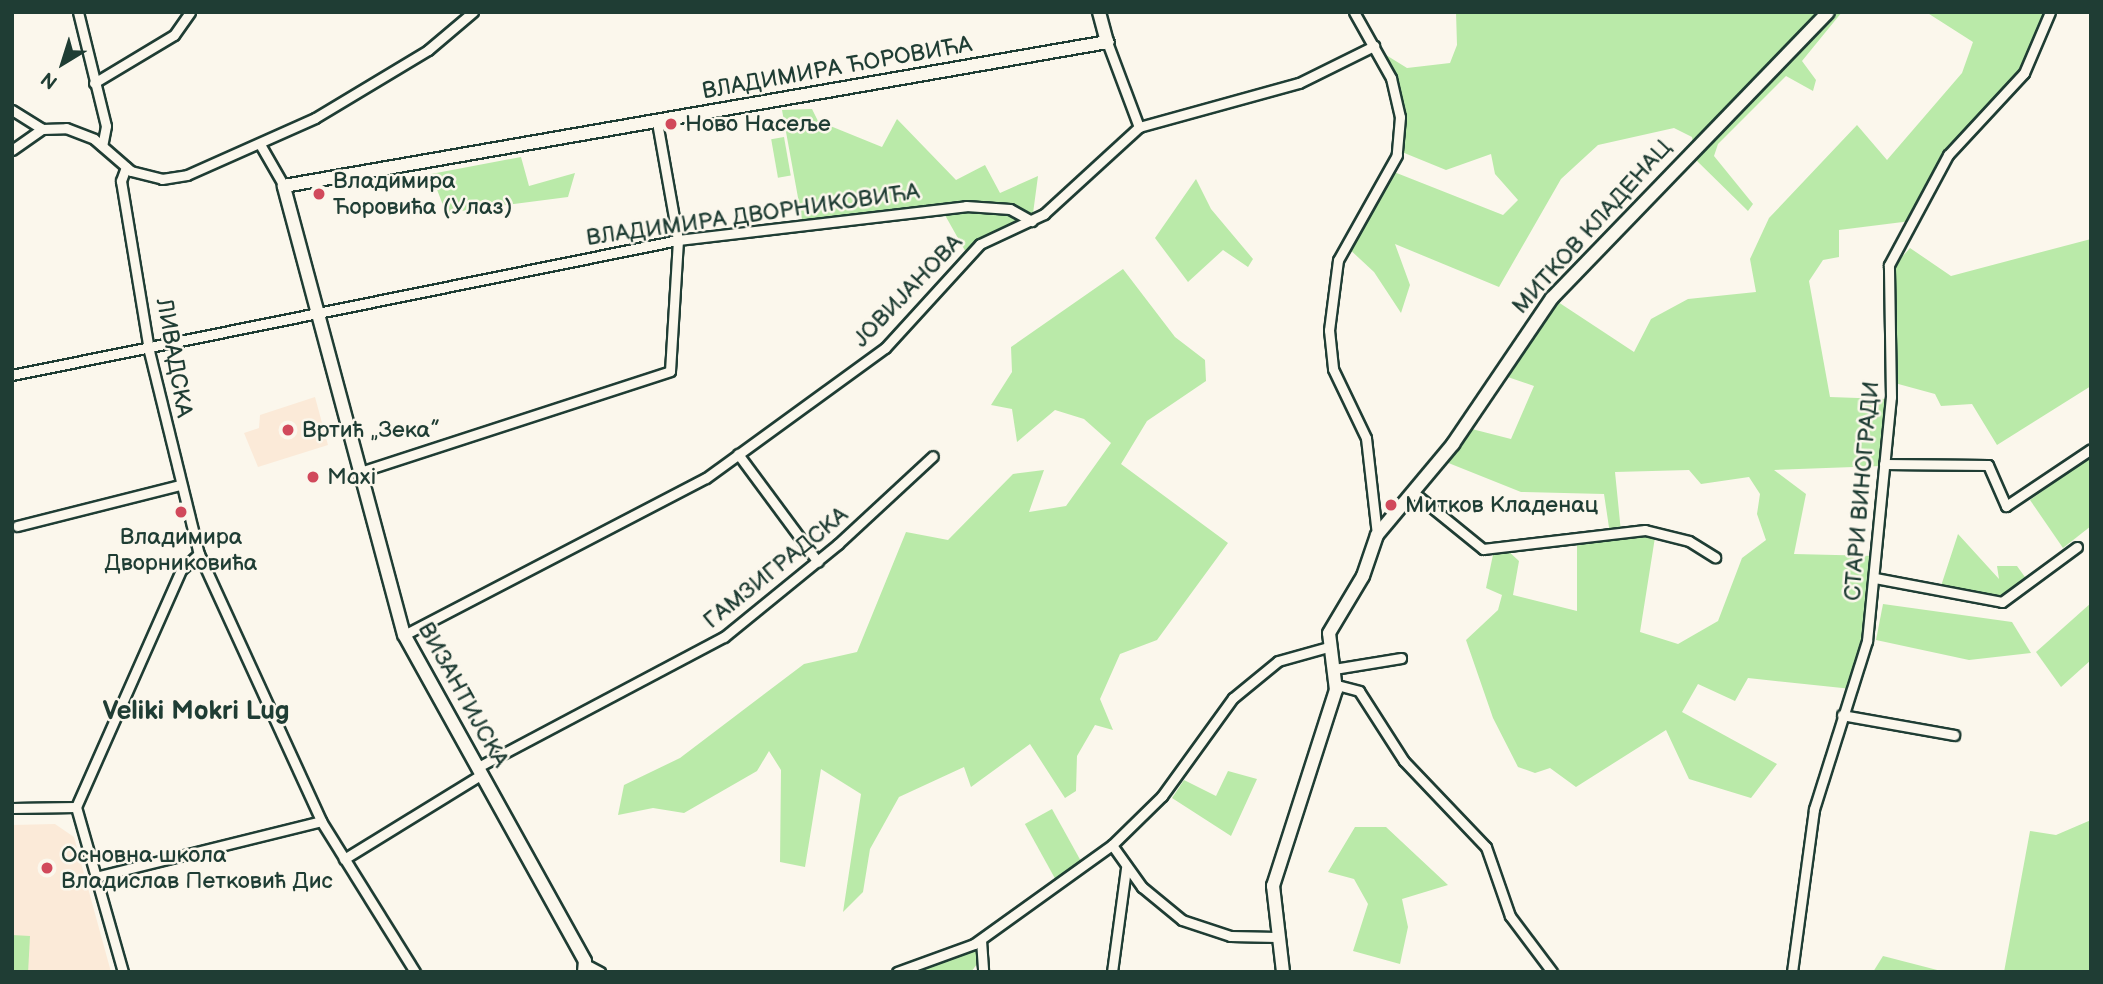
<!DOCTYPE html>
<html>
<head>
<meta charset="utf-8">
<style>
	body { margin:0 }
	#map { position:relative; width:2103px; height:984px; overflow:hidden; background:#fbf7ec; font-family:"Balsamiq Sans",sans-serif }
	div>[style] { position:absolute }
	.built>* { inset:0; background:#fbead8 }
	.green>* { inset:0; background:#baeaa9; transform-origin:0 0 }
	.roads { filter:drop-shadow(2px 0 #1f3d34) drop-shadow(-2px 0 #1f3d34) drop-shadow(0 2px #1f3d34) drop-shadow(0 -2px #1f3d34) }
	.street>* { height:9px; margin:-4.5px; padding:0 4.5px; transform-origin:4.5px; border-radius:4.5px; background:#fbf7ec }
	.secondary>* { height:12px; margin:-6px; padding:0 6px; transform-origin:6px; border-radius:6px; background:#fbf7ec }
	.dots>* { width:19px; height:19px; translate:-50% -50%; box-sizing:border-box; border:4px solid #fbf7ec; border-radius:50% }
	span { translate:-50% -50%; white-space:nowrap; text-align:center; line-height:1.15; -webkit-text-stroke:5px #fbf7ec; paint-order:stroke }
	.street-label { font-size:23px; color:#1f3d34 }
	.poi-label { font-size:23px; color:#1f3d34 }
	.left { translate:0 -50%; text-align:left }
	.quarter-label { font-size:26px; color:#1f3d34; font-weight:700 }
	.frame { position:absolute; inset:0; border:14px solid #1f3d34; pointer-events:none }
	.north { position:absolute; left:28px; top:28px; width:70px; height:70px; -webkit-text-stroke:5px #fbf7ec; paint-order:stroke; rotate:218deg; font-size:19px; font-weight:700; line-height:28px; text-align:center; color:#1f3d34 }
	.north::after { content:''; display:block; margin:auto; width:24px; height:32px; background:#1f3d34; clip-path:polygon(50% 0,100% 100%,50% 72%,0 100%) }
</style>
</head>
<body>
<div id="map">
	<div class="built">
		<i style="clip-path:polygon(315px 397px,328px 445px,258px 467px,244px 433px,259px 428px,260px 415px)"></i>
		<i style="clip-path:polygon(55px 824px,74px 837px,111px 972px,12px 972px,12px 825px)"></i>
	</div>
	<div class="green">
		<i style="clip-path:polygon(1456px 12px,1842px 12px,1802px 61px,1816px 80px,1813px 91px,1786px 76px,1718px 144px,1714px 156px,1753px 204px,1748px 211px,1696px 160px,1692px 137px,1674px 128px,1598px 145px,1561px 179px,1499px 287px,1395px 244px,1410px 285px,1401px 313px,1374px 272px,1346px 246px,1389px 170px,1503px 215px,1518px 200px,1495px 174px,1491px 154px,1446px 170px,1397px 150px,1398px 100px,1363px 27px,1386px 55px,1407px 68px,1450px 63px,1457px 45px)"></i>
		<i style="clip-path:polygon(evenodd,1926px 12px,2048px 12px,2029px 73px,1943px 157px,1911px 221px,1839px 230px,1839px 257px,1823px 260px,1809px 281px,1830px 397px,1886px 399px,1881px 466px,1774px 470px,1806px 494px,1794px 554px,1877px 556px,1867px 646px,1852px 689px,1748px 678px,1735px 701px,1698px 684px,1682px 712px,1777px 764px,1751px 798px,1689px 779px,1666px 730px,1576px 787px,1550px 768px,1535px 773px,1518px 767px,1493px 718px,1466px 640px,1498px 610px,1502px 595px,1486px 588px,1494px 550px,1506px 549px,1519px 561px,1513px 595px,1577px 611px,1577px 540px,1610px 534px,1604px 494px,1521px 492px,1441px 460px,1464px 427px,1511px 439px,1534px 386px,1496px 373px,1552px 298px,1634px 352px,1651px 319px,1688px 299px,1756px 292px,1750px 259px,1769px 218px,1857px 125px,1887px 160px,1962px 73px,1973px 42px,1926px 12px,1689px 470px,1701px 484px,1749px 477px,1760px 494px,1757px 514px,1766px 540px,1742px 558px,1718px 621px,1678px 644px,1640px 632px,1656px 531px,1621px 532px,1615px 472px,1689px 470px)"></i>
		<i style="clip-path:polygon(812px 109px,818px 121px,882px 147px,897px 119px,956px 180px,985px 165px,1000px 193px,1038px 176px,1032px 221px,968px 256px,941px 208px,803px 225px,782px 110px)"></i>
		<i style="left:784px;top:137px;width:39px;height:13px;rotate:80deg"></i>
		<i style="clip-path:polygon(521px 157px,529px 186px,575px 173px,568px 197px,446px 213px,431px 174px)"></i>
		<i style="clip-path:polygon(1196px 179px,1211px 209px,1253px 259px,1248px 267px,1223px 250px,1188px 282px,1155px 238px)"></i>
		<i style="clip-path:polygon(2091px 239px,2091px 386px,1997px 445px,1972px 404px,1941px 406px,1935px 394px,1891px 382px,1892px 268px,1910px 248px,1951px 276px)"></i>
		<i style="clip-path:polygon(1123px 269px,1175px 337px,1205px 360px,1206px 381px,1147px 421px,1121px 464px,1228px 543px,1157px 640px,1120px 654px,1100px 699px,1113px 730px,1095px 725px,1077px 756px,1076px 791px,1065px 798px,1030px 744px,971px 787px,964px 767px,899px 797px,870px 849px,863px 892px,843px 912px,861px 794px,821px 769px,805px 867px,780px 862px,781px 770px,769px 751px,757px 771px,684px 813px,653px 808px,618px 815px,624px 785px,680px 758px,804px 664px,857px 652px,906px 532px,948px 540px,1013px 474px,1044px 470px,1029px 512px,1066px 506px,1111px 443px,1084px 419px,1055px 410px,1017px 442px,1012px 409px,991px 405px,1012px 372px,1011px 347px)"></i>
		<i style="clip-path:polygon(2091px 456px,2091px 526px,2063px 548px,2030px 500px)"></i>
		<i style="clip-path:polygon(1958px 534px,1999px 579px,1997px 566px,2017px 566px,2030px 584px,2006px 601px,1941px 586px)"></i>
		<i style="clip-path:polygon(2091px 603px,2091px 660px,2061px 687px,2036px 652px)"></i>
		<i style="clip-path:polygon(1883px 604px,2012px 622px,2031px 653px,1969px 660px,1876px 640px)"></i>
		<i style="clip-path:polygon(1228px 771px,1257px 779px,1231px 836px,1172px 798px,1184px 780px,1216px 796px)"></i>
		<i style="left:1052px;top:809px;width:63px;height:31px;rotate:61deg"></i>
		<i style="clip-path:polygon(2091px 820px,2091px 972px,2004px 972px,2030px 831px,2056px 835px)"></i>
		<i style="clip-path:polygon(1355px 827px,1386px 827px,1448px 885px,1402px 899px,1408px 927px,1400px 964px,1353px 951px,1368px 904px,1354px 879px,1328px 872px)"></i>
		<i style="left:12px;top:935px;width:18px;height:37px;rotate:3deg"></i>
		<i style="clip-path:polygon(981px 940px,984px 955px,971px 972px,897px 972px)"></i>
		<i style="clip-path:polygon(1883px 956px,1945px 972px,1873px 972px)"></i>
	</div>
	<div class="roads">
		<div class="street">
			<i style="left:78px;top:12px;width:117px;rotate:76.2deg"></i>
			<i style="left:106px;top:126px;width:20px;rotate:101deg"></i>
			<i style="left:1354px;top:12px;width:76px;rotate:60.7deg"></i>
			<i style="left:1391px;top:78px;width:40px;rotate:77deg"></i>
			<i style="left:1400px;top:117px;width:38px;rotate:95deg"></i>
			<i style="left:1397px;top:155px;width:120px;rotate:119.3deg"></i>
			<i style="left:1338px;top:260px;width:71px;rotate:97.3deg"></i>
			<i style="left:1329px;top:330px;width:39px;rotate:84deg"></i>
			<i style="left:1333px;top:369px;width:76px;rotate:64.4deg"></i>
			<i style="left:1366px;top:438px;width:98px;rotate:83.5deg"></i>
			<i style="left:1107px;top:42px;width:91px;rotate:69.4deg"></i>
			<i style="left:94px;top:83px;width:93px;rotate:-31deg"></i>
			<i style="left:174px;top:35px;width:28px;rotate:-55deg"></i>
			<i style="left:12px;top:110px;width:36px;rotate:32deg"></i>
			<i style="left:261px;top:146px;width:46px;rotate:60.1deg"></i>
			<i style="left:12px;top:150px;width:37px;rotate:-35deg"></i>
			<i style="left:42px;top:129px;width:24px;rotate:-2deg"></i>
			<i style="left:66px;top:128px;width:30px;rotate:21deg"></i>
			<i style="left:94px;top:139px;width:49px;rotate:40.9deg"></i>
			<i style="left:131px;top:171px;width:32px;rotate:14deg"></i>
			<i style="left:162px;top:179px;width:25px;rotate:-9deg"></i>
			<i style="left:187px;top:175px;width:140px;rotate:-24deg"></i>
			<i style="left:315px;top:118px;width:132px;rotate:-31deg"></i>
			<i style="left:428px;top:50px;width:59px;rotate:-40.2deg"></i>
			<i style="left:126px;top:167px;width:15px;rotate:110deg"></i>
			<i style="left:121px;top:181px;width:172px;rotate:80.6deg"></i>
			<i style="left:149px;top:351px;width:209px;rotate:76.2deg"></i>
			<i style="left:199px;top:554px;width:294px;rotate:65.4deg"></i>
			<i style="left:321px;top:821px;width:178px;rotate:58.1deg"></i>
			<i style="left:12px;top:375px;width:680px;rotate:-11.46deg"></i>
			<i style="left:678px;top:240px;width:290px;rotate:-6.7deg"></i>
			<i style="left:966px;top:206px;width:44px;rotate:3.9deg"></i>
			<i style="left:1010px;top:209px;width:25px;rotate:29deg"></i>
			<i style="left:738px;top:454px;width:134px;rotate:53.5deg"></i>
			<i style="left:1884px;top:464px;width:104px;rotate:0.6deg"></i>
			<i style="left:1988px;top:465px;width:45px;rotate:66.3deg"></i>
			<i style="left:2006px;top:506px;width:102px;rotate:-33.8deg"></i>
			<i style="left:360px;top:472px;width:326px;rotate:-18deg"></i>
			<i style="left:670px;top:371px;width:131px;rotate:-86.5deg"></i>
			<i style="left:678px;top:240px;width:120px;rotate:-100.1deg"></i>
			<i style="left:1414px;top:493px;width:89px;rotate:39.1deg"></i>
			<i style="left:1483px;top:549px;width:163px;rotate:-6.7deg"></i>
			<i style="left:1645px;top:530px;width:45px;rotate:14deg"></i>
			<i style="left:1689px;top:541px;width:31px;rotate:32deg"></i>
			<i style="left:17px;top:526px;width:168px;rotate:-14.1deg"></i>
			<i style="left:1875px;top:578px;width:129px;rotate:10.7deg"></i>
			<i style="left:2002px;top:602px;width:93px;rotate:-36.3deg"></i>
			<i style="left:404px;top:635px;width:340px;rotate:-27.5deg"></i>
			<i style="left:706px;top:478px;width:221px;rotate:-36deg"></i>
			<i style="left:885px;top:348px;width:141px;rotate:-47.6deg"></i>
			<i style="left:980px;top:244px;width:71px;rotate:-25.1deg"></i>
			<i style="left:1044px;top:214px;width:129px;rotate:-42.5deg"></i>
			<i style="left:1139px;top:127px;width:166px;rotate:-15.4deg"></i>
			<i style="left:1299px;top:83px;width:84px;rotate:-26.3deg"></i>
			<i style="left:1334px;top:669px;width:68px;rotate:-9.3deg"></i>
			<i style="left:1337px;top:685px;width:23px;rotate:15deg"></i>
			<i style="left:1359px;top:691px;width:83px;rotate:57.3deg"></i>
			<i style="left:1404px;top:761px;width:119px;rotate:46.4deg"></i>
			<i style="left:1486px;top:847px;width:73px;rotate:70.8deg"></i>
			<i style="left:1510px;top:916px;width:70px;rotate:53.1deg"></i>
			<i style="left:1842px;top:715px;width:114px;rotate:10.1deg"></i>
			<i style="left:478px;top:767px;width:278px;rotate:-27.9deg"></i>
			<i style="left:724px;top:637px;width:147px;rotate:-39.2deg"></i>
			<i style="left:838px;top:544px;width:129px;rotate:-42.8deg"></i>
			<i style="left:12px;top:808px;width:64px;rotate:-0.9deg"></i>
			<i style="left:1112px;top:845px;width:52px;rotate:54.5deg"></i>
			<i style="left:1142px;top:887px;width:52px;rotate:39.5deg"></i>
			<i style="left:1182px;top:920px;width:51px;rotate:18.4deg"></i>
			<i style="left:1230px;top:936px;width:47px;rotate:1.2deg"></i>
			<i style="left:344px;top:859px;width:162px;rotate:-31.6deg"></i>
			<i style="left:95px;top:877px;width:233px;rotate:-13.9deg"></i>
			<i style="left:981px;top:940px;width:32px;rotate:86deg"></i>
			<i style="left:587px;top:965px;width:15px;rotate:28deg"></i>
			<i style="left:123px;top:972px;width:172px;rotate:-105.9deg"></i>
			<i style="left:76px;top:807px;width:259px;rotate:-66.1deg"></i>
			<i style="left:181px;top:570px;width:24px;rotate:-42deg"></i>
			<i style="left:897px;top:972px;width:82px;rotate:-20deg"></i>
			<i style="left:974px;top:944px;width:170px;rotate:-35.7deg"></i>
			<i style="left:1112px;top:845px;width:70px;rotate:-44.4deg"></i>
			<i style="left:1162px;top:796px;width:121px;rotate:-54.1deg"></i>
			<i style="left:1233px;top:698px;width:58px;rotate:-39.4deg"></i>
			<i style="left:1278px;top:661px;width:52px;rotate:-15.6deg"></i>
			<i style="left:1112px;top:972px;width:105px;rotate:-82.3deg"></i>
			<i style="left:1792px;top:972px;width:164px;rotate:-82.3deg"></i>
			<i style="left:1814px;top:809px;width:176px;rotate:-72.5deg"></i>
			<i style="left:1867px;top:641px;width:245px;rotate:-84.4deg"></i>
			<i style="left:1891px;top:397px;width:132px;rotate:-90.9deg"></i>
			<i style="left:1889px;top:265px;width:125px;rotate:-61.8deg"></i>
			<i style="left:1948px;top:155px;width:112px;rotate:-47.2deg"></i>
			<i style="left:2024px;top:73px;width:66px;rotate:-66.9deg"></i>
		</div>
		<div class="secondary">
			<i style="left:584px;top:972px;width:11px;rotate:-85deg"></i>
			<i style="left:585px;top:961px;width:373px;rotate:-119deg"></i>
			<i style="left:404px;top:635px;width:465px;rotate:-105deg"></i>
			<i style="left:284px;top:186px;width:836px;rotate:-9.92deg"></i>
			<i style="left:1107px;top:42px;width:31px;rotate:-105deg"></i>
			<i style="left:1283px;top:972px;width:87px;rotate:-96.6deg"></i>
			<i style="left:1273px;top:886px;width:206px;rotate:-72.2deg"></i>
			<i style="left:1336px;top:690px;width:57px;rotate:-97deg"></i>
			<i style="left:1329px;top:633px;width:66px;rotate:-59.2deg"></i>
			<i style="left:1363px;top:576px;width:43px;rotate:-71.1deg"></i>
			<i style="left:1377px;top:535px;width:119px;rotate:-50.1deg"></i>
			<i style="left:1453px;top:444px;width:176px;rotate:-55.9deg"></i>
			<i style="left:1552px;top:298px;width:397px;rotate:-46deg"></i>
		</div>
	</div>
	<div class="dots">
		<i style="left:671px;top:124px;background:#d1495b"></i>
		<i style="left:319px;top:194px;background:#d1495b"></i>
		<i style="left:288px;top:430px;background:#d1495b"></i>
		<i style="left:313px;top:477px;background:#d1495b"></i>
		<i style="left:1391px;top:505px;background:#d1495b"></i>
		<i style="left:181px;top:512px;background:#d1495b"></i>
		<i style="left:47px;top:868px;background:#d1495b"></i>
	</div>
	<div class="street-label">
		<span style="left:837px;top:68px;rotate:-10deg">ВЛАДИМИРА ЋОРОВИЋА</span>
		<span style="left:753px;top:215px;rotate:-8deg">ВЛАДИМИРА ДВОРНИКОВИЋА</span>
		<span style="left:1592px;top:227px;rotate:-48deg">МИТКОВ КЛАДЕНАЦ</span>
		<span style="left:908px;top:291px;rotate:-46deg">ЈОВИЈАНОВА</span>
		<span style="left:174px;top:358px;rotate:80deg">ЛИВАДСКА</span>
		<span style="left:1862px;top:491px;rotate:-85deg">СТАРИ ВИНОГРАДИ</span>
		<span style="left:776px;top:568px;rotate:-39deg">ГАМЗИГРАДСКА</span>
		<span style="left:463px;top:695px;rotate:61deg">ВИЗАНТИЈСКА</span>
	</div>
	<div class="poi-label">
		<span class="left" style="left:685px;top:124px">Ново Насеље</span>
		<span class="left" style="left:333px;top:194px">Владимира<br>Ћоровића (Улаз)</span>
		<span class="left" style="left:302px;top:430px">Вртић „Зека”</span>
		<span class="left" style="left:327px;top:477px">Maxi</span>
		<span class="left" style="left:1405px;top:505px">Митков Кладенац</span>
		<span style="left:181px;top:550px">Владимира<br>Дворниковића</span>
		<span class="left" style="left:61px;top:868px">Основна школа<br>Владислав Петковић Дис</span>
	</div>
	<div class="quarter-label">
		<span style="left:196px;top:712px">Veliki Mokri Lug</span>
	</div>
	<div class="frame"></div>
	<div class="north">N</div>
</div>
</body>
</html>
